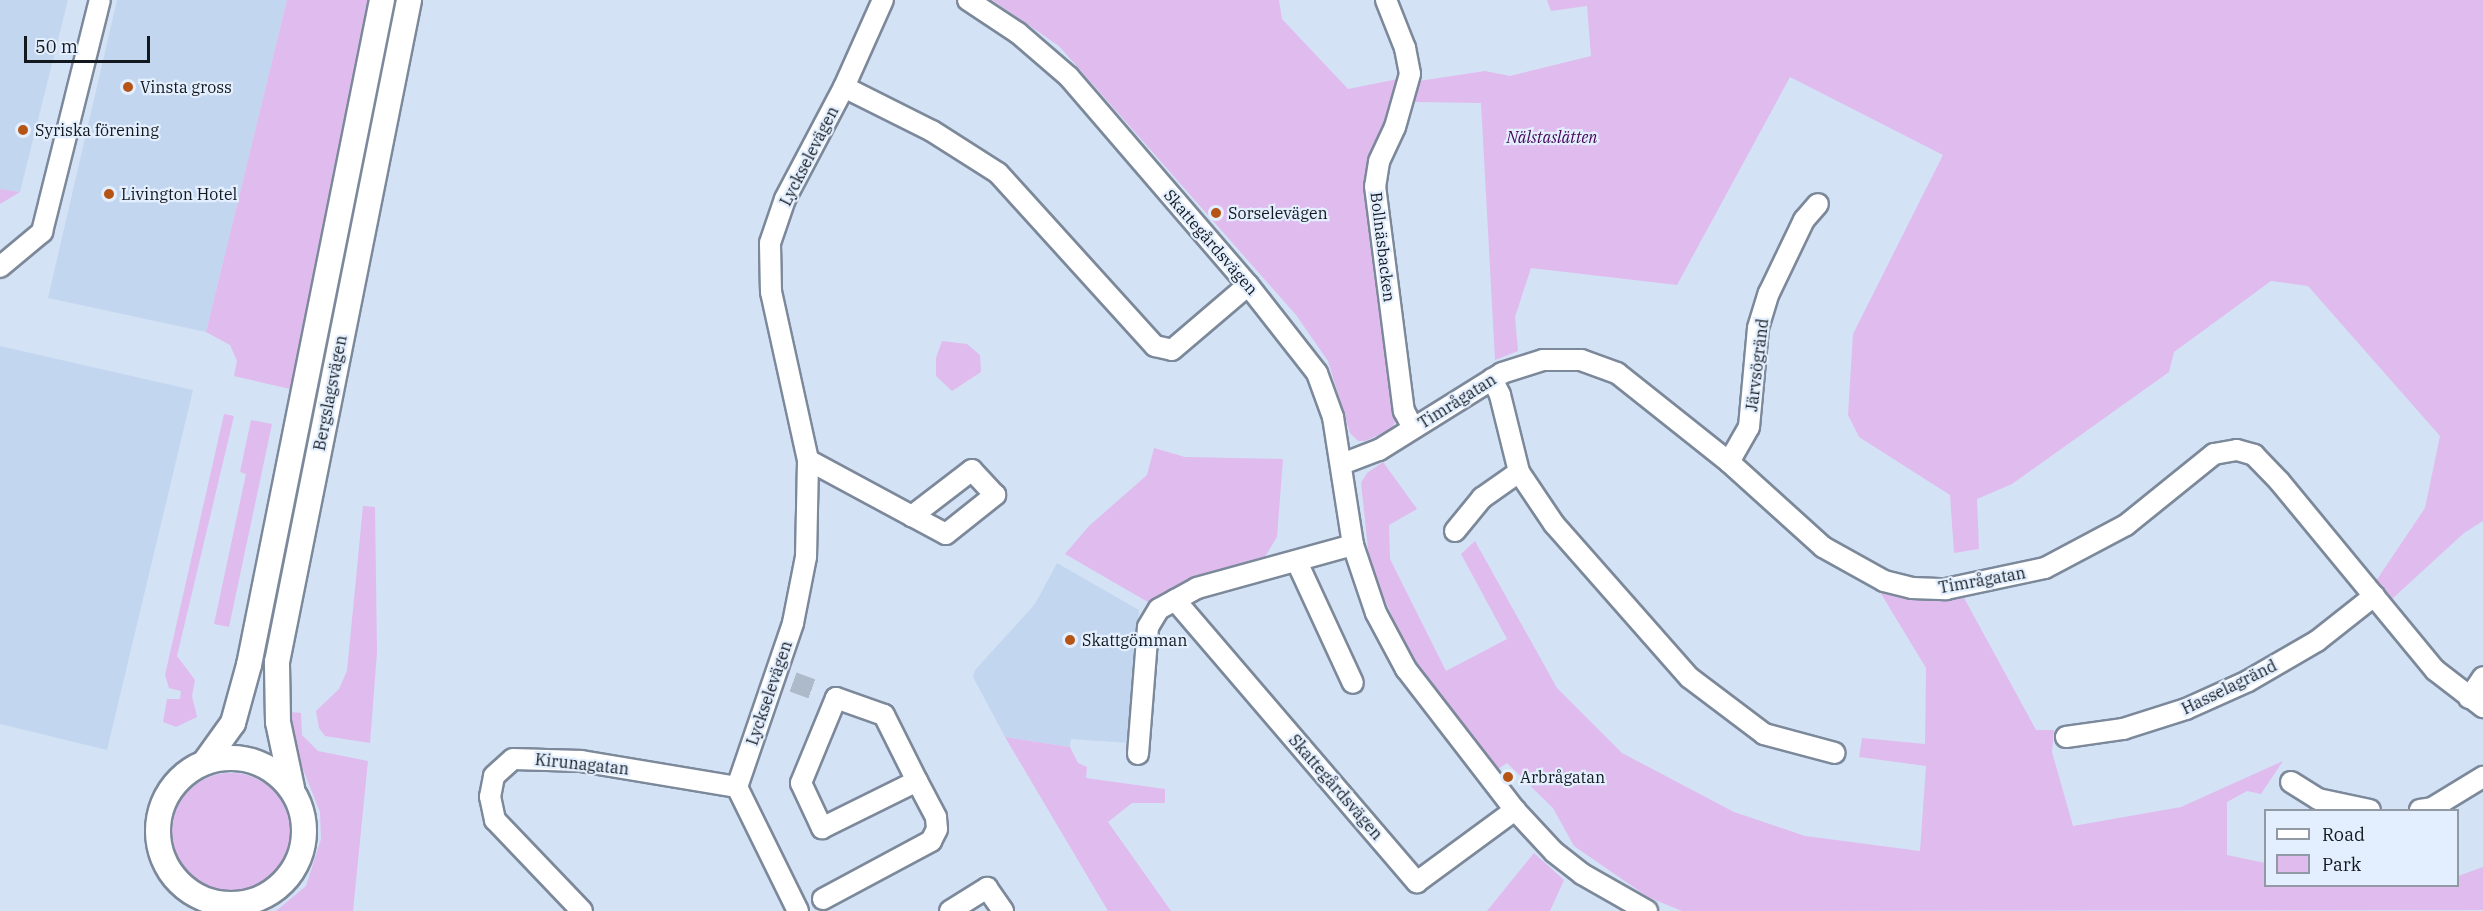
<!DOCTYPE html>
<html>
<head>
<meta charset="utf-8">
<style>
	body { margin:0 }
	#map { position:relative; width:2483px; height:911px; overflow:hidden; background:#d4e2f5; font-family:"IBM Plex Serif",serif }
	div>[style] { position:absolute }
	.built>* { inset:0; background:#c3d6ef }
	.green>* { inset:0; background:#e0bbee }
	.round { border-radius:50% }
	.minor-tunnel>* { height:20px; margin-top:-10px; transform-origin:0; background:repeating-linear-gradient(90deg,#adbaca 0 20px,transparent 0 30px) }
	.roads { filter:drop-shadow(2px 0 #7c899a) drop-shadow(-2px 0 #7c899a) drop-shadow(0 2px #7c899a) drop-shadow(0 -2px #7c899a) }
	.minor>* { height:20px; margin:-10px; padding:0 10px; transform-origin:10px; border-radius:10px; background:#fff }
	.major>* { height:24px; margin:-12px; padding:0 12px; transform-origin:12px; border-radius:12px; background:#fff }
	.major>.ring { margin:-12px; padding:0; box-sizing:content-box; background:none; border:24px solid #fff; border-radius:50% }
	.dots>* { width:16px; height:16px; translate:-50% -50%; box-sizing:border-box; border:3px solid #e3effe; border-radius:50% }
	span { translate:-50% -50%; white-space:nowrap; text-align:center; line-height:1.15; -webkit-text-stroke:4.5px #e3effe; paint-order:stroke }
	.poi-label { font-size:16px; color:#13181e }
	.left { translate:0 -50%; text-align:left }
	.park-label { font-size:16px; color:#450257; font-style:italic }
	.street-label { font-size:16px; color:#13181e }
	.legend { position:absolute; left:2264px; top:809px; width:195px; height:78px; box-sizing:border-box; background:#e3effe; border:2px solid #9099a4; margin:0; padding:8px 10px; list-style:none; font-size:18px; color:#13181e }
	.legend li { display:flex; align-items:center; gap:12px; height:30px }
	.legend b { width:30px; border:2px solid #9099a4 }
	.scale { position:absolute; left:24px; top:36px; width:126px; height:27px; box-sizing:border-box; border:3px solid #13181e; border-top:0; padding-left:8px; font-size:18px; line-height:21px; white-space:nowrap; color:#13181e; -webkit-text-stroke:4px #e3effe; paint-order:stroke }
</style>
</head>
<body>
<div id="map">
	<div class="built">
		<i style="clip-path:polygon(0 0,68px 0,20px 192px,0 189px)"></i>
		<i style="clip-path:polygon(117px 0,287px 0,206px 332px,48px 298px)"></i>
		<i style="clip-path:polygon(0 346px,193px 390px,107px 750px,0 724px)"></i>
		<i style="clip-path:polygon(1057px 563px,1139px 610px,1128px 743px,1071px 739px,1070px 747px,1005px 737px,973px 677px,975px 670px,1035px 604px)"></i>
	</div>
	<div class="green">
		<i style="clip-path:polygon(287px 0,368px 0,290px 389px,234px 376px,237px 361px,230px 345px,206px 332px)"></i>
		<i style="clip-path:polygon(992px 0,1279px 0,1282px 19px,1348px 89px,1398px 79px,1397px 96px,1366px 183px,1398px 415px,1392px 429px,1365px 441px,1358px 441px,1350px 433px,1328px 361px,1296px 315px,1059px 46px)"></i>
		<i style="clip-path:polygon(1547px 0,2483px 0,2483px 521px,2464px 533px,2392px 599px,2376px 581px,2425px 508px,2440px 436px,2308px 286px,2271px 281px,2174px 352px,2169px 372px,2012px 484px,1977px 499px,1979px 549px,1954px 553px,1950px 495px,1859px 437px,1848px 415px,1853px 334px,1943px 155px,1790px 77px,1677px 285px,1531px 268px,1515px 317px,1518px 351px,1495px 360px,1481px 103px,1415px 102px,1419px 81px,1485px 71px,1510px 76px,1591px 56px,1587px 6px,1551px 11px)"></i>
		<i style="clip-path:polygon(0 189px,20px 192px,0 204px)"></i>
		<i style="clip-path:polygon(942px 341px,967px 344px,980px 355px,981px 372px,952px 391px,936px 376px,936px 358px)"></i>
		<i style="clip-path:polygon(224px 414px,234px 416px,177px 656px,195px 680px,192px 696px,197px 717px,176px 727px,163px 722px,167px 699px,180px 699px,181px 691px,169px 688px,165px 675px)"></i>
		<i style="clip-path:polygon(251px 420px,272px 424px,229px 627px,214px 624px,246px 474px,240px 472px)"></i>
		<i style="clip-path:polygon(1154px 448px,1185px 457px,1283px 459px,1277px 537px,1258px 568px,1153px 605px,1065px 554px,1089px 526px,1147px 475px)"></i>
		<i style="clip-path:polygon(1383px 462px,1417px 509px,1389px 525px,1390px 559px,1446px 671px,1507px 639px,1461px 554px,1475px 541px,1557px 688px,1622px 753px,1734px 812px,1805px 836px,1920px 851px,1926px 766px,1859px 757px,1862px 738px,1925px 744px,1926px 668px,1877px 587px,1922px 597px,1963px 596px,2036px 730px,2054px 730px,2052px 752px,2073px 826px,2181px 807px,2283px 761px,2261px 794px,2247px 791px,2227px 802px,2227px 855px,2265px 863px,2266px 886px,2458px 886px,2458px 876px,2483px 867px,2483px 910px,1682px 911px,1648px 897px,1574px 846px,1553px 808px,1507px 763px,1498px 769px,1413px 662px,1370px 567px,1361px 483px,1367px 473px)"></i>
		<i style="clip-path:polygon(363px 506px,375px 507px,377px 652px,370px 743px,325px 736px,319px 728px,316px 711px,339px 689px,347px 671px)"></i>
		<i style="clip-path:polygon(290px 712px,301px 713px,302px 735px,318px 751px,368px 761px,353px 911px,276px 911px,306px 886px,321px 839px,320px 812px,298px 757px)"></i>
		<i style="clip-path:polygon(1005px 737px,1070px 747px,1078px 763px,1087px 767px,1086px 778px,1165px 789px,1165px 803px,1132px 803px,1108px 822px,1171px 911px,1108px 911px)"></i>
		<i class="round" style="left:172px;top:773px;width:118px;height:118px"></i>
		<i style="clip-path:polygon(1534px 853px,1564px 880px,1550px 911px,1487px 911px)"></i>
	</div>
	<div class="minor-tunnel">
		<i style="left:793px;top:682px;width:27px;rotate:20deg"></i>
	</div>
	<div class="roads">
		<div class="minor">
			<i style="left:968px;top:0;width:60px;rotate:33.4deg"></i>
			<i style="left:1018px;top:33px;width:67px;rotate:40.8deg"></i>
			<i style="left:1069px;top:77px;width:274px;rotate:49.3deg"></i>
			<i style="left:1248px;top:285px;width:112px;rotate:51.9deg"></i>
			<i style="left:1317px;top:373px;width:47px;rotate:70deg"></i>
			<i style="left:1333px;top:417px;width:130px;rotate:81.1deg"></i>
			<i style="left:1353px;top:545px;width:72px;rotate:71.3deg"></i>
			<i style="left:1376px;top:613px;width:64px;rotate:61.8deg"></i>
			<i style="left:1406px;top:669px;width:178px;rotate:52.3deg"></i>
			<i style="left:1515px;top:810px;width:57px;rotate:47.1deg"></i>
			<i style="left:1554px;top:852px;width:36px;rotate:38deg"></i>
			<i style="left:1582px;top:874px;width:75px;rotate:29.6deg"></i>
			<i style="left:1386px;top:0;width:52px;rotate:68.4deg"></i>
			<i style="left:1405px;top:48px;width:26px;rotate:79deg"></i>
			<i style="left:1410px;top:74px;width:55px;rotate:105.8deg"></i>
			<i style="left:1395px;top:127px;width:38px;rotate:115deg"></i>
			<i style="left:1379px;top:162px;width:24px;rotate:99deg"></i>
			<i style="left:1375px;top:186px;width:227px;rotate:82.7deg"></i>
			<i style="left:1404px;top:411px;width:19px;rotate:62deg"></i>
			<i style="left:844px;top:87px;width:98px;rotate:26.6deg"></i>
			<i style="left:932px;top:131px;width:78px;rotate:32.5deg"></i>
			<i style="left:998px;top:173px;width:234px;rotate:47.8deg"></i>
			<i style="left:1155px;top:346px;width:17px;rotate:13deg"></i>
			<i style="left:1172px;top:350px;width:100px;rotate:-40.5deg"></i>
			<i style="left:0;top:267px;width:55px;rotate:-39.8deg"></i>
			<i style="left:42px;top:232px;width:239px;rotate:-76deg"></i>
			<i style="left:1492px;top:379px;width:18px;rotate:63deg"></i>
			<i style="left:1500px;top:395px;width:79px;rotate:76.1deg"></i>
			<i style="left:1519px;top:472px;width:63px;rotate:56.1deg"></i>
			<i style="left:1554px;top:524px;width:205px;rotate:48.6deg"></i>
			<i style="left:1690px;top:678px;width:93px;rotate:37.1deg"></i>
			<i style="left:1764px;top:734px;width:73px;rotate:15deg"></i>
			<i style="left:808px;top:460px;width:118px;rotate:28.3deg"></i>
			<i style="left:912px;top:516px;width:38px;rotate:28deg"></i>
			<i style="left:946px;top:534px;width:63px;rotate:-38.5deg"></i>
			<i style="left:995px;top:495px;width:34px;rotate:-133deg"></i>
			<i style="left:972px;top:470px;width:76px;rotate:142.5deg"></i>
			<i style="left:1729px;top:462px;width:40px;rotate:-60.3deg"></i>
			<i style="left:1749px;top:427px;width:99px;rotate:-84.8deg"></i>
			<i style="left:1758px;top:328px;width:37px;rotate:-73deg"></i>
			<i style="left:1769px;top:293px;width:81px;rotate:-64.4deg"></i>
			<i style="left:1804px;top:220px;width:21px;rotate:-49deg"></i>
			<i style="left:1342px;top:464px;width:40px;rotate:-21deg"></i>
			<i style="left:1379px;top:450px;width:145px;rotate:-32deg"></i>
			<i style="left:1502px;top:373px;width:43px;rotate:-17.6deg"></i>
			<i style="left:1543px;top:360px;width:38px"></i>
			<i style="left:1581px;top:360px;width:38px;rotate:20deg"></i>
			<i style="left:1617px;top:373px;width:143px;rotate:38.5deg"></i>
			<i style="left:1729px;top:462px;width:127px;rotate:42.1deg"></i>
			<i style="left:1823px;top:547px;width:70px;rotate:29.1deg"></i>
			<i style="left:1884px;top:581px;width:29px;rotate:14deg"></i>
			<i style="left:1912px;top:588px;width:34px;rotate:2deg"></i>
			<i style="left:1946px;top:589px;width:101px;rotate:-12deg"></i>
			<i style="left:2045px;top:568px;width:92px;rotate:-28deg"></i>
			<i style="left:2126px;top:525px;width:113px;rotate:-38.9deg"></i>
			<i style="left:2214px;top:454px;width:23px;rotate:-10deg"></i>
			<i style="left:2237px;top:450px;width:18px;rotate:16deg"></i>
			<i style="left:2254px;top:455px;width:37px;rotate:46deg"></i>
			<i style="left:2280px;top:482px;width:244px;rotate:50.5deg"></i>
			<i style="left:2435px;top:670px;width:61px;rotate:37.6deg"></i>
			<i style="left:1455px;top:531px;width:43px;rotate:-50.7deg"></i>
			<i style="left:1482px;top:498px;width:45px;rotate:-35.1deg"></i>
			<i style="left:1297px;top:562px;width:133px;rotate:65.2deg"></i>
			<i style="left:1175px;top:600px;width:372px;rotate:49.4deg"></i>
			<i style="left:1417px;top:882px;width:122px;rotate:-36.3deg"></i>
			<i style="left:2469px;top:698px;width:25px;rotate:-56deg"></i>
			<i style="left:2066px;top:737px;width:58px;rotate:-8deg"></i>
			<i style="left:2123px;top:729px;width:66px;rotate:-17.6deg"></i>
			<i style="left:2186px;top:709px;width:68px;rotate:-24.3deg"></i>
			<i style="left:2248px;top:681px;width:80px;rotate:-30.1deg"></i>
			<i style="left:2317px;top:641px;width:73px;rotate:-38.3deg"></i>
			<i style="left:1138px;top:754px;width:127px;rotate:-85.5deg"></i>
			<i style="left:1148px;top:627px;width:21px;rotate:-59deg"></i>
			<i style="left:1159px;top:609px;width:43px;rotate:-28.9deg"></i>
			<i style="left:1197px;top:588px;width:162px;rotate:-15.4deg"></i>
			<i style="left:2291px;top:782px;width:32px;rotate:32deg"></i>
			<i style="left:2318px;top:799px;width:53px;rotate:11.9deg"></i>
			<i style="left:2420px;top:810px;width:12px;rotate:-9deg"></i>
			<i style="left:2432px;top:808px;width:60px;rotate:-31.3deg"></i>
			<i style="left:823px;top:899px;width:123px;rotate:-28.2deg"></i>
			<i style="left:931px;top:841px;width:13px;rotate:-63deg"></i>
			<i style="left:937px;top:829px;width:12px;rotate:-95deg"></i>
			<i style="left:936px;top:817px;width:41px;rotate:-117.8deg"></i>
			<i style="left:917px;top:781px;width:74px;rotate:-116.6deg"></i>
			<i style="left:884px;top:715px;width:51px;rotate:-160.5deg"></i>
			<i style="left:836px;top:698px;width:92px;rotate:112.4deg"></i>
			<i style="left:801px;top:783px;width:50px;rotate:65deg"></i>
			<i style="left:822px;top:828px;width:106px;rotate:-26.3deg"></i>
			<i style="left:582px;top:911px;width:126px;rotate:-133.7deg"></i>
			<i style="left:495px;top:820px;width:24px;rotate:-102deg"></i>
			<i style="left:490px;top:797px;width:21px;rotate:-79deg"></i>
			<i style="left:494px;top:776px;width:25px;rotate:-42deg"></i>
			<i style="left:513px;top:759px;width:68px;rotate:1.7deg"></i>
			<i style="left:581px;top:761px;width:158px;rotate:9.5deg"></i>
			<i style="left:798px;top:911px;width:138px;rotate:-116.2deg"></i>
			<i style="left:737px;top:787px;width:173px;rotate:-71.1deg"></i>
			<i style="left:793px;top:623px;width:67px;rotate:-78.9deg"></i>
			<i style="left:806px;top:557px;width:97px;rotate:-88.8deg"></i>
			<i style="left:808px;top:460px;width:172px;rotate:-102.4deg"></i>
			<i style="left:771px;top:292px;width:49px;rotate:-91.2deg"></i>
			<i style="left:770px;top:243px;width:46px;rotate:-71.2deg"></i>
			<i style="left:785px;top:199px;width:127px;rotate:-62.2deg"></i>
			<i style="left:844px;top:87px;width:95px;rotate:-65.9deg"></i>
			<i style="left:950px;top:911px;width:44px;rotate:-31.9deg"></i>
			<i style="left:987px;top:888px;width:28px;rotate:55deg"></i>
		</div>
		<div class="major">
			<i class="ring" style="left:158px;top:758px;width:122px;height:122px"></i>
			<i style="left:205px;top:762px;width:48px;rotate:-54.3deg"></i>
			<i style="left:233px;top:723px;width:60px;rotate:-74.6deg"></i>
			<i style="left:249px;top:665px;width:678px;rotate:-78.69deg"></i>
			<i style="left:292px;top:788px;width:67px;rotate:-102deg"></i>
			<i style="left:278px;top:722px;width:60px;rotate:-91deg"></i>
			<i style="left:277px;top:662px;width:675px;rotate:-78.72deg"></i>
		</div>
	</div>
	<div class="dots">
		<i style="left:128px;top:87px;background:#b65416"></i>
		<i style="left:23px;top:130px;background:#b65416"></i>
		<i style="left:109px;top:194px;background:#b65416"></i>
		<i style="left:1216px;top:213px;background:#b65416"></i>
		<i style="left:1070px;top:640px;background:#b65416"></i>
		<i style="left:1508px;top:777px;background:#b65416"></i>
	</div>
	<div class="poi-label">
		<span class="left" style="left:140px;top:87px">Vinsta gross</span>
		<span class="left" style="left:35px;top:130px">Syriska förening</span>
		<span class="left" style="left:121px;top:194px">Livington Hotel</span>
		<span class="left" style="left:1228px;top:213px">Sorselevägen</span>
		<span class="left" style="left:1082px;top:640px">Skattgömman</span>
		<span class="left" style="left:1520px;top:777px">Arbrågatan</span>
	</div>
	<div class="park-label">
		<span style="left:1552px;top:137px">Nälstaslätten</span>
	</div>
	<div class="street-label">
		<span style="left:809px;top:156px;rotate:-63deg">Lyckselevägen</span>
		<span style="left:1211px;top:242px;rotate:49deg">Skattegårdsvägen</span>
		<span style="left:1383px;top:247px;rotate:83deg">Bollnäsbacken</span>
		<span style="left:1757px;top:365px;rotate:-83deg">Järvsögränd</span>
		<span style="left:330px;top:393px;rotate:-79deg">Bergslagsvägen</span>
		<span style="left:1457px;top:401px;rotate:-32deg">Timrågatan</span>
		<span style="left:1982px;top:580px;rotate:-10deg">Timrågatan</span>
		<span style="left:2229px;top:687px;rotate:-26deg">Hasselagränd</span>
		<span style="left:769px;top:693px;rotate:-71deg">Lyckselevägen</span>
		<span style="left:582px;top:764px;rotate:6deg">Kirunagatan</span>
		<span style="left:1336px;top:787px;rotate:49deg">Skattegårdsvägen</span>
	</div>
	<ul class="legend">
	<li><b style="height:8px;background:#fff"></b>Road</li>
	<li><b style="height:16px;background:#e0bbee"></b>Park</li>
	</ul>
	<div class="scale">50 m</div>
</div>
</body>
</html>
